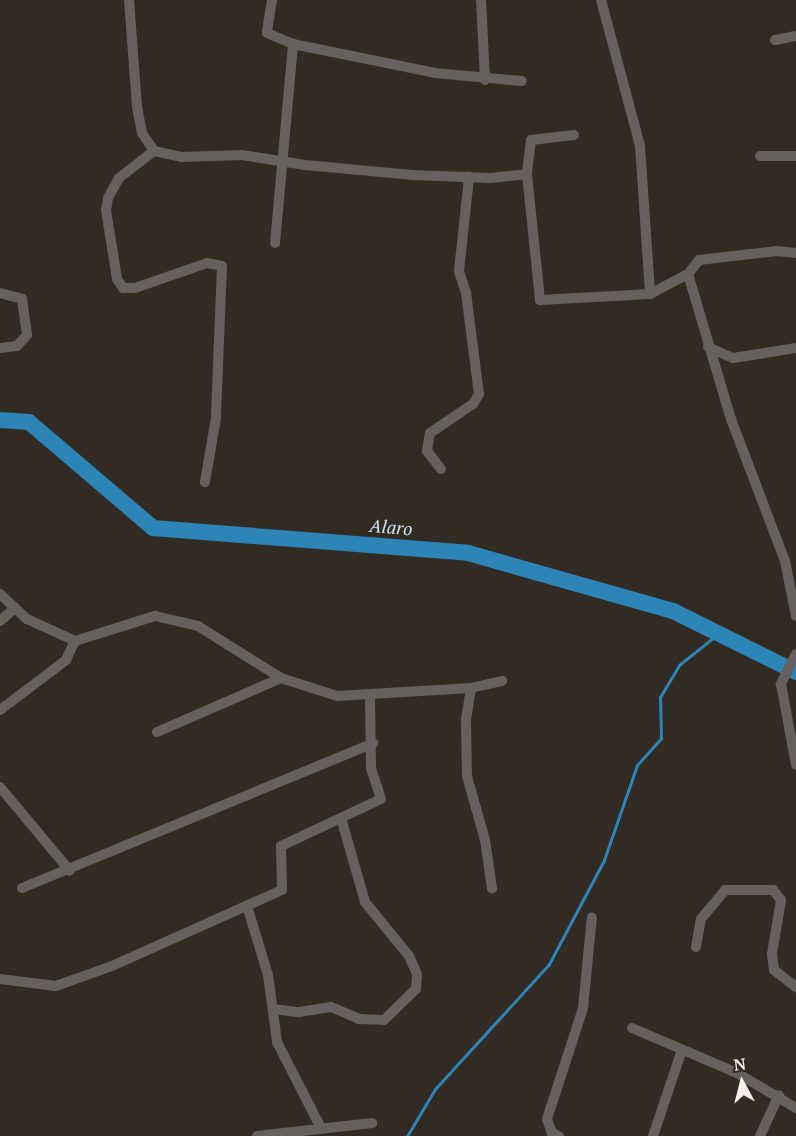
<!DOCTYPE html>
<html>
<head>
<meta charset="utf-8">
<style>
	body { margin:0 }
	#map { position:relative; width:796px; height:1136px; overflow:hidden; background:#322b23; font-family:"PT Serif",serif }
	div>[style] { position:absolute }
	.stream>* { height:3px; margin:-1.5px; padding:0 1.5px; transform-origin:1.5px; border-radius:1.5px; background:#2c84b7 }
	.river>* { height:16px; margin:-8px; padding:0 8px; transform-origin:8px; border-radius:8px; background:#2c84b7 }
	.minor>* { height:10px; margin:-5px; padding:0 5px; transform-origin:5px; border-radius:5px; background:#66605f }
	span { translate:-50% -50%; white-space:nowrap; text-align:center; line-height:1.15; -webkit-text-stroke:4.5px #322b23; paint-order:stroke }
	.water-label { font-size:18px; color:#cfe3f1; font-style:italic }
	.north { position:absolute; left:712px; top:1052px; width:60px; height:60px; -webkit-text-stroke:4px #322b23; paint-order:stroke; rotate:353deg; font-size:16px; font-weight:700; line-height:24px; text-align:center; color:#f5f0eb }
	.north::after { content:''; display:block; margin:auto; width:21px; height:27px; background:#f5f0eb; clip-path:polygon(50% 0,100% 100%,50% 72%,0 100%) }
</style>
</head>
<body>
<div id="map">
	<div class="stream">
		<i style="left:407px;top:1136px;width:55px;rotate:-59.2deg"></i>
		<i style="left:435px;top:1089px;width:169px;rotate:-47.6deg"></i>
		<i style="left:549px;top:964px;width:118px;rotate:-62.1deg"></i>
		<i style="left:604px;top:860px;width:101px;rotate:-70.8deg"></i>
		<i style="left:637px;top:765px;width:36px;rotate:-48deg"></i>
		<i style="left:661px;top:738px;width:41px;rotate:-91.4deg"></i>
		<i style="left:660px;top:697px;width:37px;rotate:-59deg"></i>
		<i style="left:679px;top:665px;width:51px;rotate:-38.7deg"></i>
	</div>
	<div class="river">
		<i style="left:0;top:420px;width:29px;rotate:4deg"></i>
		<i style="left:29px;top:422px;width:163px;rotate:40.5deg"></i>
		<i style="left:153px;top:528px;width:316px;rotate:4.5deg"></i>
		<i style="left:468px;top:553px;width:213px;rotate:15.8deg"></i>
		<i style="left:673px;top:611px;width:137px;rotate:26.4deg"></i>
	</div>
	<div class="minor">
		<i style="left:129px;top:0;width:107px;rotate:85.7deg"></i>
		<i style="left:137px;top:107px;width:26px;rotate:79deg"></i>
		<i style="left:142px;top:133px;width:22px;rotate:56deg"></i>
		<i style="left:154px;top:151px;width:29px;rotate:12deg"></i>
		<i style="left:182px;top:157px;width:60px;rotate:-1.9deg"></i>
		<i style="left:242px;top:155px;width:64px;rotate:9deg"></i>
		<i style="left:305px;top:165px;width:107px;rotate:5.3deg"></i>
		<i style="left:412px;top:175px;width:78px;rotate:2.2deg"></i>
		<i style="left:490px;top:178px;width:37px;rotate:-6deg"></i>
		<i style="left:272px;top:0;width:33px;rotate:99deg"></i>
		<i style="left:267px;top:33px;width:28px;rotate:23deg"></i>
		<i style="left:481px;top:0;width:80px;rotate:87.1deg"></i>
		<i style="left:601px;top:0;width:151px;rotate:75deg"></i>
		<i style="left:640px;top:146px;width:148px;rotate:86.1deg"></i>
		<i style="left:775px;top:40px;width:21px;rotate:-11deg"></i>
		<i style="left:574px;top:135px;width:43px;rotate:173.4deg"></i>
		<i style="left:531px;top:140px;width:34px;rotate:97deg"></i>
		<i style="left:527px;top:174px;width:127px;rotate:84.1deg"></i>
		<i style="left:540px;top:300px;width:110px;rotate:-3.1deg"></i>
		<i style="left:650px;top:294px;width:43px;rotate:-27.8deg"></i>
		<i style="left:688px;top:274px;width:18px;rotate:-52deg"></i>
		<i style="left:699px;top:260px;width:79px;rotate:-6.6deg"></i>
		<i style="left:777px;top:251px;width:19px;rotate:6deg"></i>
		<i style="left:154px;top:151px;width:44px;rotate:142.4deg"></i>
		<i style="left:119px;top:178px;width:23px;rotate:119deg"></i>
		<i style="left:108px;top:198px;width:12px;rotate:99deg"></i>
		<i style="left:106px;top:210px;width:70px;rotate:80.9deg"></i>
		<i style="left:117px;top:279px;width:11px;rotate:56deg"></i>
		<i style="left:123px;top:288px;width:12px"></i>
		<i style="left:135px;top:288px;width:76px;rotate:-19.1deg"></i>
		<i style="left:207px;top:263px;width:15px;rotate:11deg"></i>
		<i style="left:222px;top:266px;width:152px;rotate:92.3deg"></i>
		<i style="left:216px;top:418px;width:65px;rotate:99.8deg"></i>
		<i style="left:760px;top:156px;width:36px"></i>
		<i style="left:275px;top:243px;width:200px;rotate:-84.8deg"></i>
		<i style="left:293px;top:44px;width:145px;rotate:11.5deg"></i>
		<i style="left:435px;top:73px;width:87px;rotate:5.3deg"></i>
		<i style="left:688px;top:274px;width:151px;rotate:73.5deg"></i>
		<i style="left:731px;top:419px;width:152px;rotate:69.2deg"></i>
		<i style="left:785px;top:561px;width:56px;rotate:78.7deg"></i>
		<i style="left:0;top:293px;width:23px;rotate:15deg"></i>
		<i style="left:22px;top:299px;width:36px;rotate:82deg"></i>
		<i style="left:27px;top:335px;width:15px;rotate:132deg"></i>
		<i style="left:17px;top:346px;width:17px;rotate:173deg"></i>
		<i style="left:708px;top:347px;width:27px;rotate:24deg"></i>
		<i style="left:733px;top:358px;width:64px;rotate:-9deg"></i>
		<i style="left:441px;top:469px;width:23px;rotate:-128deg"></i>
		<i style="left:427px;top:451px;width:18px;rotate:-81deg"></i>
		<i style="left:430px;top:433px;width:52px;rotate:-34deg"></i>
		<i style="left:473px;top:404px;width:12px;rotate:-59deg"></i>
		<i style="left:479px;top:394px;width:102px;rotate:-97.3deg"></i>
		<i style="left:466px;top:293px;width:23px;rotate:-108deg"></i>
		<i style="left:459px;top:271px;width:95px;rotate:-83.9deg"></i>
		<i style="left:0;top:594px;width:37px;rotate:43deg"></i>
		<i style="left:27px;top:619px;width:53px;rotate:24.6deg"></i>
		<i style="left:0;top:621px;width:20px;rotate:-41deg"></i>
		<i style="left:796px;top:654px;width:34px;rotate:117deg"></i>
		<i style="left:781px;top:684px;width:82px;rotate:79.5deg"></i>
		<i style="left:471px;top:688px;width:32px;rotate:99deg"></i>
		<i style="left:466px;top:720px;width:56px;rotate:89deg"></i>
		<i style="left:467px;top:776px;width:66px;rotate:74.3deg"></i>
		<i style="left:485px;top:840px;width:49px;rotate:81.7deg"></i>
		<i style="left:0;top:710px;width:83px;rotate:-37.1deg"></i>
		<i style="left:66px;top:660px;width:21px;rotate:-65deg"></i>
		<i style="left:75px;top:641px;width:84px;rotate:-17.4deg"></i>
		<i style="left:155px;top:616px;width:44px;rotate:13.1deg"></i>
		<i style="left:198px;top:626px;width:98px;rotate:32.1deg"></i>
		<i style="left:281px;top:678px;width:59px;rotate:17.8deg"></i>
		<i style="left:337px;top:696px;width:134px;rotate:-3.4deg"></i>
		<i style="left:471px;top:688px;width:32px;rotate:-13deg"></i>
		<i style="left:157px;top:732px;width:135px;rotate:-23.5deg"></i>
		<i style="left:0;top:787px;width:109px;rotate:50.2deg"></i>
		<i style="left:22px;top:888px;width:380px;rotate:-22.4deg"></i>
		<i style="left:247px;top:906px;width:72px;rotate:73.1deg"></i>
		<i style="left:268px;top:975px;width:68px;rotate:82.3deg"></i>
		<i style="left:277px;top:1042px;width:97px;rotate:62.9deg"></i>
		<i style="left:696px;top:947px;width:28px;rotate:-80deg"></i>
		<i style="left:701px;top:919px;width:38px;rotate:-50deg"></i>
		<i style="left:725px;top:890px;width:48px"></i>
		<i style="left:773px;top:890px;width:13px;rotate:51deg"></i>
		<i style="left:781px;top:900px;width:55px;rotate:99.5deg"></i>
		<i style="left:772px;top:954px;width:16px;rotate:83deg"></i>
		<i style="left:774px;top:970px;width:28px;rotate:38deg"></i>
		<i style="left:0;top:979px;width:56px;rotate:7.1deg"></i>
		<i style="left:56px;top:986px;width:59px;rotate:-19.7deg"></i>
		<i style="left:112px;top:966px;width:186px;rotate:-24.1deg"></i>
		<i style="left:282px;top:890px;width:44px;rotate:-91.3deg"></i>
		<i style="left:281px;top:846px;width:110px;rotate:-25.2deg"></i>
		<i style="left:381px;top:799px;width:33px;rotate:-108deg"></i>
		<i style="left:371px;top:768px;width:73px;rotate:-90.8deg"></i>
		<i style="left:273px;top:1009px;width:26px;rotate:7deg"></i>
		<i style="left:299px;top:1012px;width:32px;rotate:-9deg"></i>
		<i style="left:331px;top:1007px;width:30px;rotate:23deg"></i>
		<i style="left:359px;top:1019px;width:25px;rotate:2deg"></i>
		<i style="left:384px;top:1020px;width:45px;rotate:-44.1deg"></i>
		<i style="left:416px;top:989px;width:15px;rotate:-86deg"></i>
		<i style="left:417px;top:974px;width:20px;rotate:-114deg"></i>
		<i style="left:409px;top:956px;width:70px;rotate:-129.2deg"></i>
		<i style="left:365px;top:902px;width:87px;rotate:-105.9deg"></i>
		<i style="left:632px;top:1028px;width:114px;rotate:23.2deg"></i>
		<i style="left:737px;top:1073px;width:69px;rotate:30.7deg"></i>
		<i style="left:257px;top:1136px;width:116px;rotate:-6.4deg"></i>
		<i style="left:559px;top:1136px;width:8px;rotate:-157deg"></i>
		<i style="left:552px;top:1133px;width:15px;rotate:-110deg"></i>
		<i style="left:547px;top:1119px;width:117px;rotate:-72deg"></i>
		<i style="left:583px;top:1008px;width:91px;rotate:-84.4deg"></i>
		<i style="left:653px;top:1136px;width:91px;rotate:-71.4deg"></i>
		<i style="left:760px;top:1136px;width:45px;rotate:-65.1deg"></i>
	</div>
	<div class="water-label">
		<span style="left:391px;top:527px;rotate:5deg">Alaro</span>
	</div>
	<div class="north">N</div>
</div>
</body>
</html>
